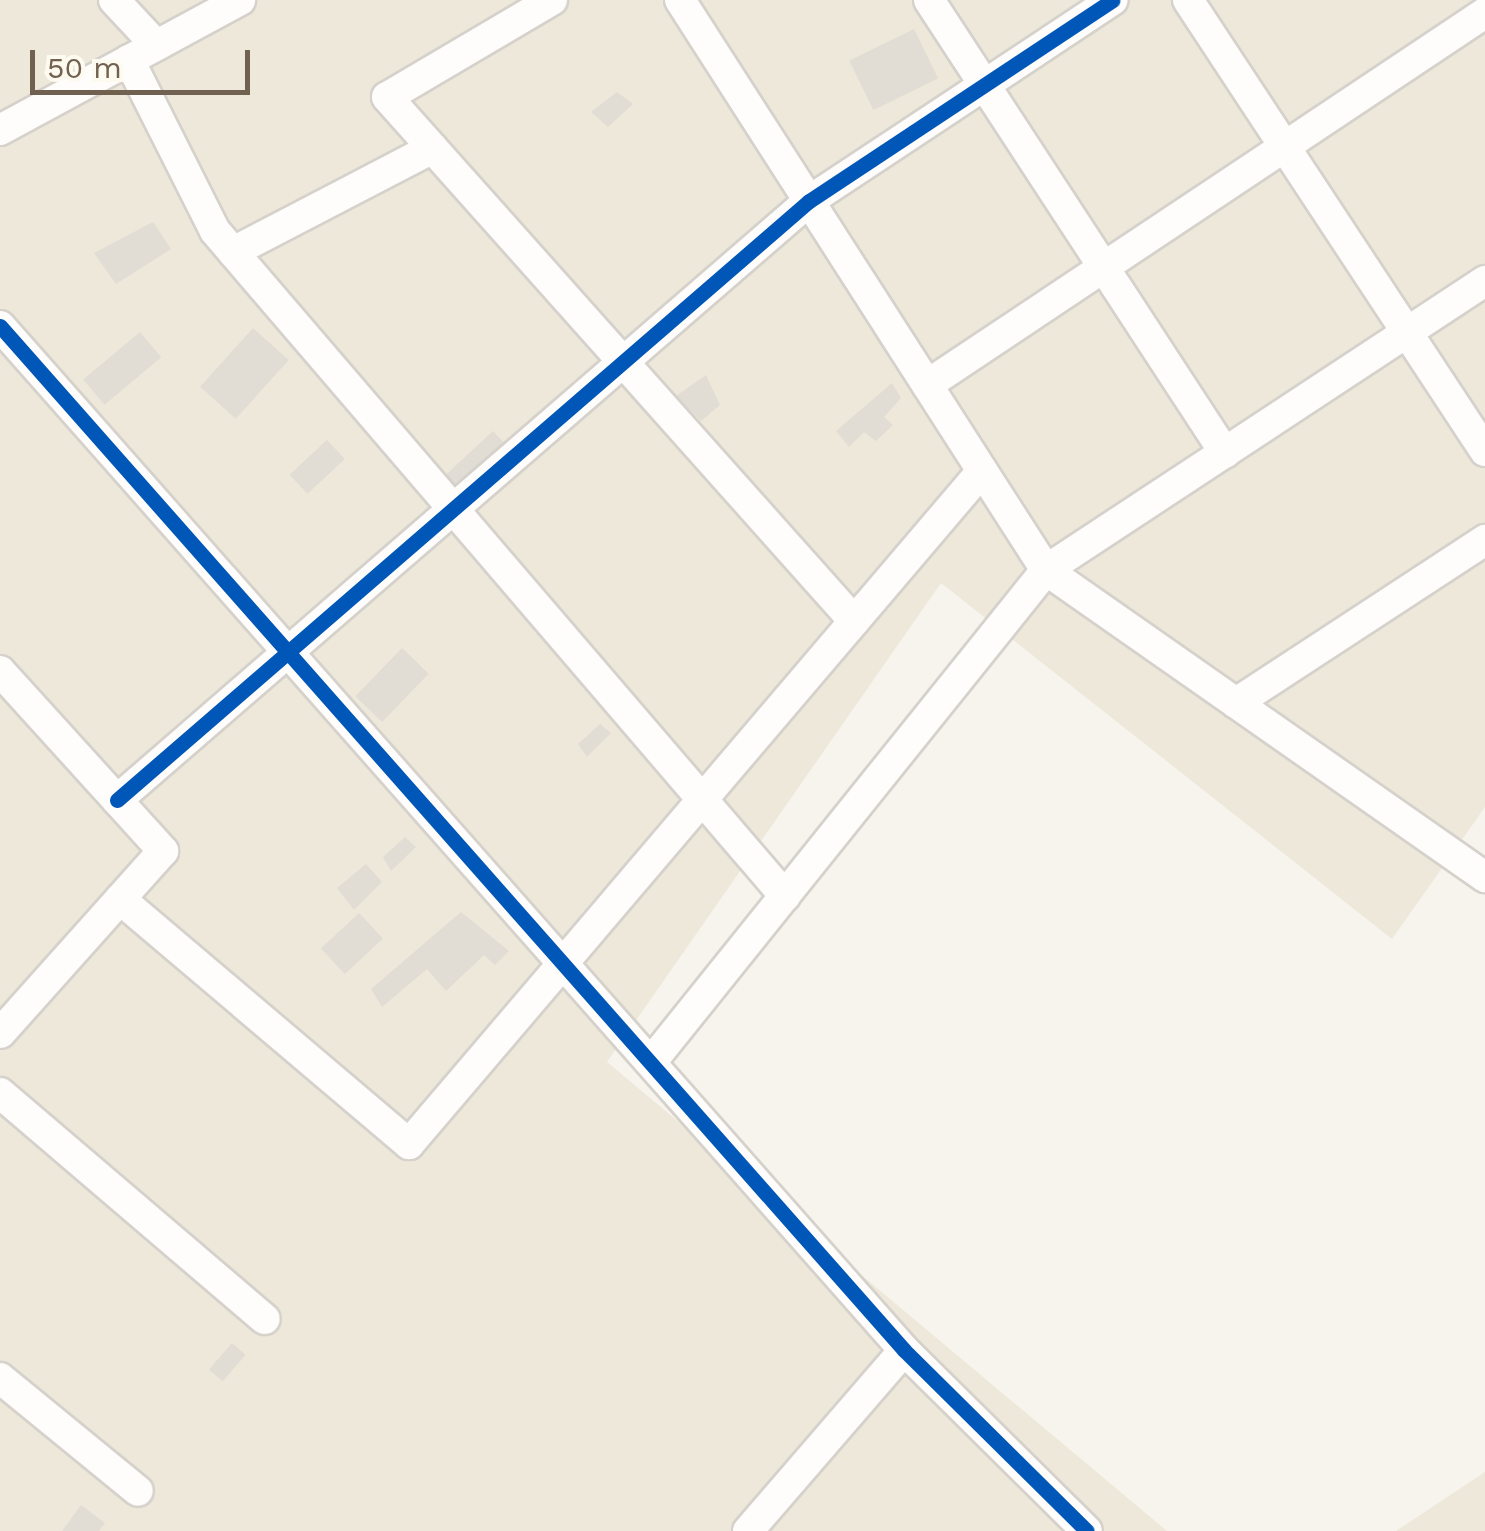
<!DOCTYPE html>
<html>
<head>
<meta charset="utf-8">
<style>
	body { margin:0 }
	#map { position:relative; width:1485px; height:1531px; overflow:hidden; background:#f6f4ed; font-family:"Work Sans",sans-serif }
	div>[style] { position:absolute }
	.residential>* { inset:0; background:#eee8db }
	.building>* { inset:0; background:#e1dcd4; transform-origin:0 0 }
	.roads { filter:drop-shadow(2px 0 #d5d1cb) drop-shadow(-2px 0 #d5d1cb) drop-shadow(0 2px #d5d1cb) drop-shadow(0 -2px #d5d1cb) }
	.minor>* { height:30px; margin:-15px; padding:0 15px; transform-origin:15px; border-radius:15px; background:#fefdfc }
	.cycleway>* { height:15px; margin:-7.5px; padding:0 7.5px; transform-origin:7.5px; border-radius:7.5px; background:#0057b8 }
	span { translate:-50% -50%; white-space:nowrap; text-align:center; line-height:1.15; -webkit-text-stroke:8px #fdfaef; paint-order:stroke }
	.scale { position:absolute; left:30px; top:50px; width:220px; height:45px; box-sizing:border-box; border:5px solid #716150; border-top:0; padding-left:12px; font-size:30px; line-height:35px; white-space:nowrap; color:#716150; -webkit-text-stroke:8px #fdfaef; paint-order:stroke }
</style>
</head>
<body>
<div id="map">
	<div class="residential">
		<i style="clip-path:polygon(0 0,1485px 0,1485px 807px,1392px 939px,941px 583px,607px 1062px,1167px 1531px,0 1531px)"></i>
		<i style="clip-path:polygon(1485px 1472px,1485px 1531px,1396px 1531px)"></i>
	</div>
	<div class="building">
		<i style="left:914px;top:29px;width:55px;height:72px;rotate:64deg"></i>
		<i style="clip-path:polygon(617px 92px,633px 104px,608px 127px,591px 112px)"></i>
		<i style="clip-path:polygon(153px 222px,171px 249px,116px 284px,94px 253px)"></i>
		<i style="left:253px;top:328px;width:48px;height:79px;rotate:42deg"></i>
		<i style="left:140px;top:332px;width:33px;height:74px;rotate:50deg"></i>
		<i style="clip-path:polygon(706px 375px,720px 405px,701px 421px,676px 396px)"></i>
		<i style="clip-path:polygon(892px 383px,901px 398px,884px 417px,893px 425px,876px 441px,864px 432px,849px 447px,836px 431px)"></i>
		<i style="left:493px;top:431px;width:16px;height:65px;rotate:47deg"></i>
		<i style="left:327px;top:440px;width:26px;height:51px;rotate:47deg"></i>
		<i style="left:402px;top:648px;width:37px;height:67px;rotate:44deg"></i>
		<i style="clip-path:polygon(600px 724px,611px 733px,587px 757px,578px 744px)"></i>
		<i style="clip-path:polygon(405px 837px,416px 847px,391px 871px,383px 857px)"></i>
		<i style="clip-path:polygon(366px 864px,382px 882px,354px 910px,337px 888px)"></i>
		<i style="clip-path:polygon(461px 912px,509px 951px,495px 965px,484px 955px,446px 991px,427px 969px,382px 1007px,371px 989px)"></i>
		<i style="left:359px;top:913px;width:35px;height:52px;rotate:47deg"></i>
		<i style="left:232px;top:1343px;width:18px;height:35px;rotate:41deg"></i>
		<i style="clip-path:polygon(81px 1505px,105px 1523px,99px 1531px,62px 1531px)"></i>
	</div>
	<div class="roads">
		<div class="minor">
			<i style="left:114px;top:0;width:62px;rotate:47deg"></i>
			<i style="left:552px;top:0;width:191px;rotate:149.5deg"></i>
			<i style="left:387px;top:97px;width:702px;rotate:48.29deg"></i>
			<i style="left:680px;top:0;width:677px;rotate:57.3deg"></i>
			<i style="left:1046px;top:570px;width:536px;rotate:34.97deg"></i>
			<i style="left:929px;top:0;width:541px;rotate:56.84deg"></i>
			<i style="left:1188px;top:0;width:540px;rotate:56.63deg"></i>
			<i style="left:129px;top:60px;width:191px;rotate:63.3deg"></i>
			<i style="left:215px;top:231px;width:876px;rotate:49.4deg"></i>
			<i style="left:0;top:130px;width:273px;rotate:-28.4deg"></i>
			<i style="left:233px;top:252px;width:225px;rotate:-27.5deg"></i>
			<i style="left:0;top:326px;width:1366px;rotate:48.56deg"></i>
			<i style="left:904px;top:1350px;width:257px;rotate:44.7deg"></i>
			<i style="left:927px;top:385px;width:671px;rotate:-33.69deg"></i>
			<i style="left:0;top:671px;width:243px;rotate:47.8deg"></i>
			<i style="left:163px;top:851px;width:244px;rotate:131.8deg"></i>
			<i style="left:1236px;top:703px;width:298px;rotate:-33.2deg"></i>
			<i style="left:117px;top:800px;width:915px;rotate:-40.88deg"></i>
			<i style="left:809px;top:201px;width:364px;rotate:-33.5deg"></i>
			<i style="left:120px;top:899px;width:379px;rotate:40.3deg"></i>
			<i style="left:409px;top:1144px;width:884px;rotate:-49.59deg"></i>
			<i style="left:652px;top:1061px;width:630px;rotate:-51.25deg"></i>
			<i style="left:1046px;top:570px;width:526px;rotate:-33.36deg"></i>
			<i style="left:0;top:1093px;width:348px;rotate:40.5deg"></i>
			<i style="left:0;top:1378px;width:178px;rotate:39.3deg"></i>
			<i style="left:748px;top:1531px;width:239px;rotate:-49.2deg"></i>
		</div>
	</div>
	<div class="cycleway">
		<i style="left:0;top:326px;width:1366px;rotate:48.56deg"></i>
		<i style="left:904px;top:1350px;width:257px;rotate:44.7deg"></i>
		<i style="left:117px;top:800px;width:915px;rotate:-40.88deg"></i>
		<i style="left:809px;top:201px;width:364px;rotate:-33.5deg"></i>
	</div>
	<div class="scale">50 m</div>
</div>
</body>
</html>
